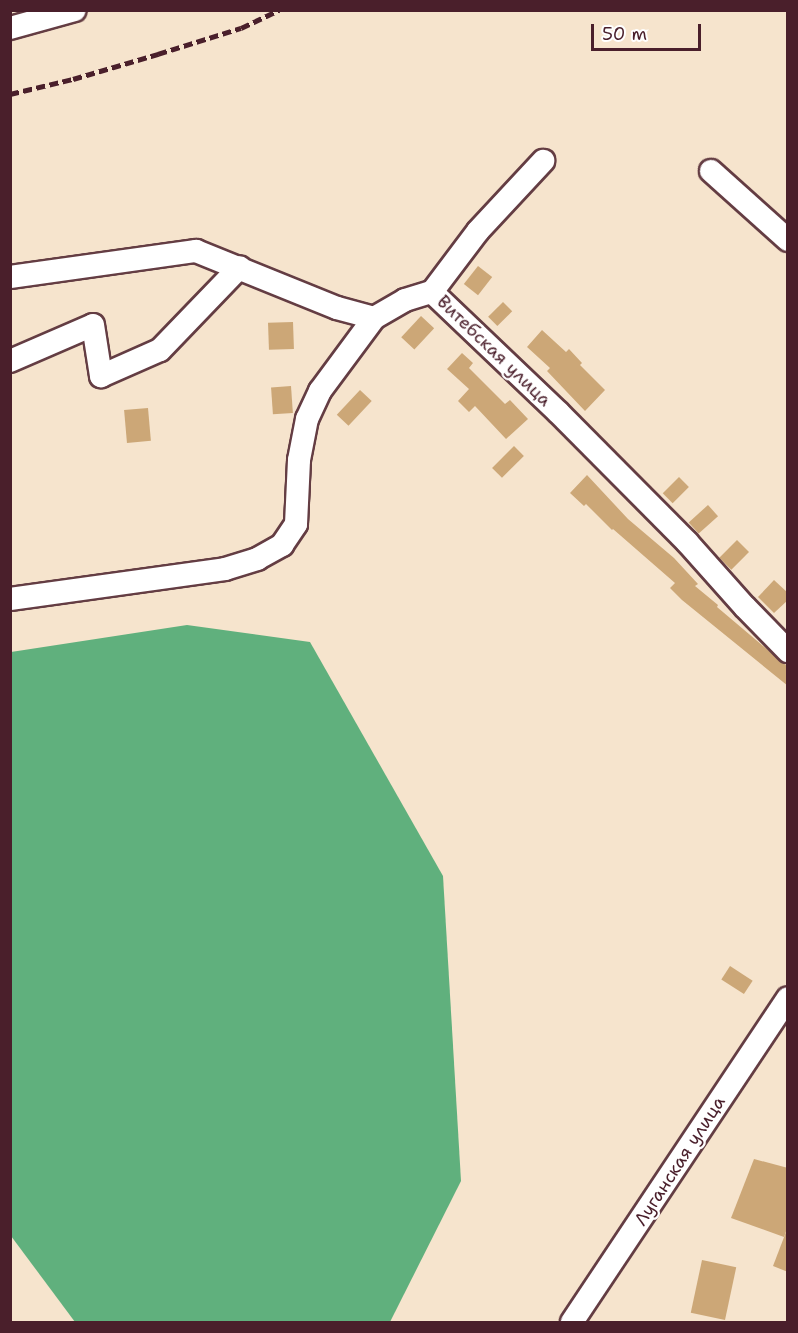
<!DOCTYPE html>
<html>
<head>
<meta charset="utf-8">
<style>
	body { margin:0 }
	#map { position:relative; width:798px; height:1333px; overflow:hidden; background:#f6e4cd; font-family:"Shantell Sans",sans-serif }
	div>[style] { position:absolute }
	.forest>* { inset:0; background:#60b07d }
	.building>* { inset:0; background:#cca777; transform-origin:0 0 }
	.roads { filter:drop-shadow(2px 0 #643d43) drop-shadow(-2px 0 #643d43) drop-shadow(0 2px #643d43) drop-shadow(0 -2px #643d43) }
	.minor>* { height:22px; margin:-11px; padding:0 11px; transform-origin:11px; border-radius:11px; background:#fff }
	.rail>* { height:4.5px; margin-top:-2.25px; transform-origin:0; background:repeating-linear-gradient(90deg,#4a1f2b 0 9px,transparent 0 13.5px) }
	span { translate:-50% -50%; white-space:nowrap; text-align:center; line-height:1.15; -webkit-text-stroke:4.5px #fff; paint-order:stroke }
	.street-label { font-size:18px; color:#4a1f2b }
	.frame { position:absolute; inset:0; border:12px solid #4a1f2b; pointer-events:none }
	.scale { position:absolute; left:591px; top:24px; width:110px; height:27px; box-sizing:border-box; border:3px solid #4a1f2b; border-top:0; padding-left:8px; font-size:18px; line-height:21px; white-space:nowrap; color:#4a1f2b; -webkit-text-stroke:4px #fff; paint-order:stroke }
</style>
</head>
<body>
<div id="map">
	<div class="forest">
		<i style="clip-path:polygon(187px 625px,310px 642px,443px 876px,461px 1181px,390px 1322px,75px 1322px,11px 1236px,11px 652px)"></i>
	</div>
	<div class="building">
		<i style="left:478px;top:266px;width:18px;height:23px;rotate:38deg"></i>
		<i style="left:503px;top:302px;width:13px;height:21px;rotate:45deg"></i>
		<i style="left:421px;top:316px;width:18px;height:29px;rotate:43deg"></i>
		<i style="left:293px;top:322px;width:27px;height:25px;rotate:88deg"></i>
		<i style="clip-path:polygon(542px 330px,566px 352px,569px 349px,582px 363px,580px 365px,605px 390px,585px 411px,547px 371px,550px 368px,527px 347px)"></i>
		<i style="clip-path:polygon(462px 353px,473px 363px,469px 368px,505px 404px,510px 400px,528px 419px,506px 439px,475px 406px,469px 412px,458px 401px,469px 389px,447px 369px)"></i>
		<i style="left:291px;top:386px;width:27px;height:20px;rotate:86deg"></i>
		<i style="left:360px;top:390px;width:16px;height:34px;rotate:43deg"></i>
		<i style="left:148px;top:408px;width:33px;height:24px;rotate:85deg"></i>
		<i style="left:514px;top:446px;width:14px;height:31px;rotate:45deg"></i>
		<i style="clip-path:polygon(587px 475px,628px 519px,674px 558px,698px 584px,695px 586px,718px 605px,717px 607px,788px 667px,788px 686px,682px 600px,670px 588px,675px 583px,613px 529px,612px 530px,586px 504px,584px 506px,570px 493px)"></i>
		<i style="left:679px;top:477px;width:14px;height:23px;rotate:45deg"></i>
		<i style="left:708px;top:505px;width:15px;height:26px;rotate:48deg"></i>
		<i style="left:737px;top:540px;width:17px;height:25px;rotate:45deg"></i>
		<i style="clip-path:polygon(774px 580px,788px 593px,788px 600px,774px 613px,758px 597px)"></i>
		<i style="left:730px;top:966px;width:27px;height:16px;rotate:33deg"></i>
		<i style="clip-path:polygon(754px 1159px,788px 1168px,788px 1226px,784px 1237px,731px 1218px)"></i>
		<i style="clip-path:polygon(786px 1232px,788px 1232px,788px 1272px,773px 1266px)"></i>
		<i style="left:702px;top:1260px;width:35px;height:54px;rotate:12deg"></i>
	</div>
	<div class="roads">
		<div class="minor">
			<i style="left:10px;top:28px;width:67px;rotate:-15.5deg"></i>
			<i style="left:711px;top:171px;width:103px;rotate:41.9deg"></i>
			<i style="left:10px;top:277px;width:188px;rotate:-8deg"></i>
			<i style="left:196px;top:251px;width:152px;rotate:22deg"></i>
			<i style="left:337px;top:308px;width:38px;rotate:15deg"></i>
			<i style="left:374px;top:318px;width:36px;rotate:-30deg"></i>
			<i style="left:405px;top:300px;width:28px;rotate:-17deg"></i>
			<i style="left:432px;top:292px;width:175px;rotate:43.6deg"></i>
			<i style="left:559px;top:413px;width:182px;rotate:45.2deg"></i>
			<i style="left:687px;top:542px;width:87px;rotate:48.3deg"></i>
			<i style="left:745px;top:607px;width:62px;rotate:45.7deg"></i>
			<i style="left:432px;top:292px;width:76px;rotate:-53deg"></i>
			<i style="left:478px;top:231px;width:96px;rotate:-47.1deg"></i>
			<i style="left:10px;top:361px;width:90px;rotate:-23.4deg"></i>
			<i style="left:93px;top:325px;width:52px;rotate:81.1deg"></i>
			<i style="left:101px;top:376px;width:64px;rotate:-23.8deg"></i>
			<i style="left:160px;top:350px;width:115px;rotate:-46.1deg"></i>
			<i style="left:10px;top:599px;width:217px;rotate:-7.9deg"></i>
			<i style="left:225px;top:569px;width:34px;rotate:-17deg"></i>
			<i style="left:257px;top:559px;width:29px;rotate:-29deg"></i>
			<i style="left:282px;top:545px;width:25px;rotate:-56deg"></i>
			<i style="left:296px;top:524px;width:64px;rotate:-87.3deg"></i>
			<i style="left:299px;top:460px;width:42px;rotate:-79deg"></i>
			<i style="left:307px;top:419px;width:31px;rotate:-65deg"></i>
			<i style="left:320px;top:391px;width:91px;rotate:-53.5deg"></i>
			<i style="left:572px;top:1322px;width:389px;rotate:-56.3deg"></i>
		</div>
	</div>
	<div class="rail">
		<i style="left:10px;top:94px;width:65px;rotate:-13.4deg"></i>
		<i style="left:73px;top:79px;width:89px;rotate:-16.4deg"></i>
		<i style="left:158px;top:54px;width:87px;rotate:-17.4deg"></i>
		<i style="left:241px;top:28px;width:42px;rotate:-25.3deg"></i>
	</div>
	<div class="street-label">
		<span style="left:494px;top:351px;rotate:44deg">Витебская улица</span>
		<span style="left:680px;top:1161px;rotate:-57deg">Луганская улица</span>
	</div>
	<div class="frame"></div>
	<div class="scale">50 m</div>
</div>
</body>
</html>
